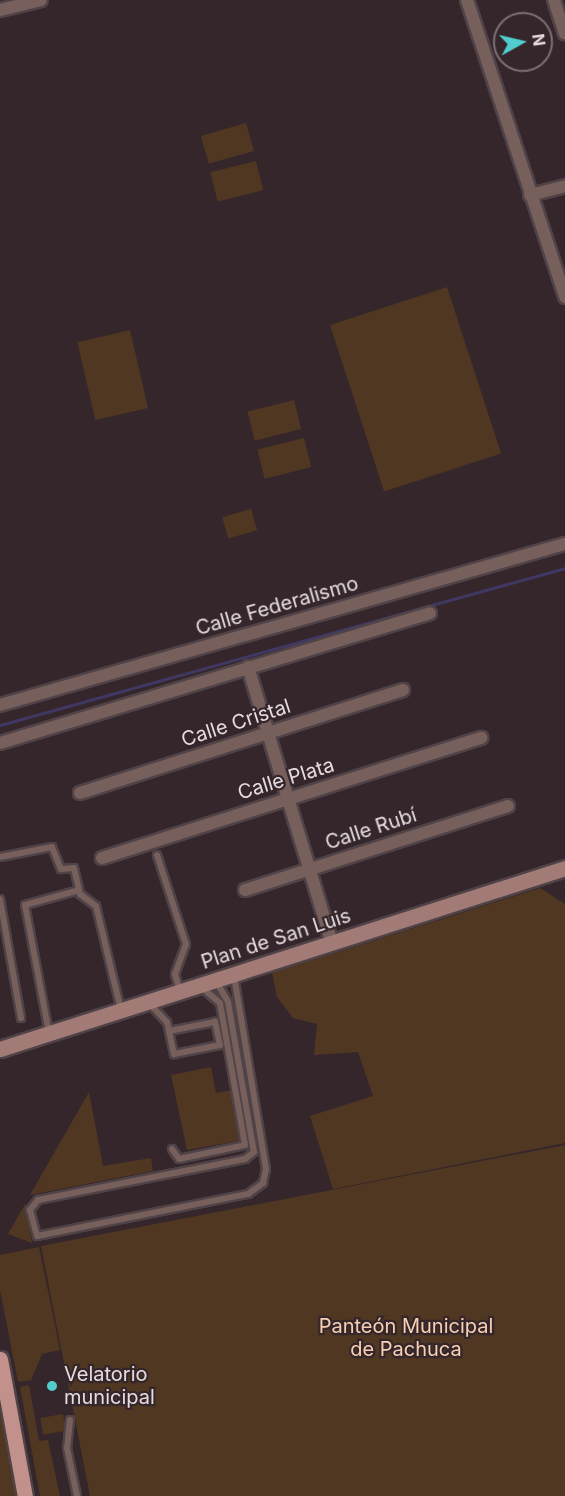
<!DOCTYPE html>
<html>
<head>
<meta charset="utf-8">
<style>
	body { margin:0 }
	#map { position:relative; width:565px; height:1496px; overflow:hidden; background:#34262b; font-family:Inter,sans-serif }
	div>[style] { position:absolute }
	.green>* { inset:0; background:#503722; transform-origin:0 0 }
	.stream>* { height:3px; margin:-1.5px; padding:0 1.5px; transform-origin:1.5px; border-radius:1.5px; background:#403862 }
	.roads { filter:drop-shadow(2px 0 #504348) drop-shadow(-2px 0 #504348) drop-shadow(0 2px #504348) drop-shadow(0 -2px #504348) }
	.lane>* { height:6px; margin:-3px; padding:0 3px; transform-origin:3px; border-radius:3px; background:#775f5b }
	.street>* { height:12px; margin:-6px; padding:0 6px; transform-origin:6px; border-radius:6px; background:#775f5b }
	.secondary>* { height:15px; margin:-7.5px; padding:0 7.5px; transform-origin:7.5px; border-radius:7.5px; background:#a27b76 }
	.primary>* { height:15px; margin:-7.5px; padding:0 7.5px; transform-origin:7.5px; border-radius:7.5px; background:#c3918b }
	.dots>* { width:16px; height:16px; translate:-50% -50%; box-sizing:border-box; border:3px solid #34262b; border-radius:50% }
	span { translate:-50% -50%; white-space:nowrap; text-align:center; line-height:1.15; -webkit-text-stroke:4.5px #34262b; paint-order:stroke }
	.street-label { font-size:20px; color:#e6dcdf }
	.park-label { font-size:20px; color:#f8d0b1 }
	.poi-label { font-size:20px; color:#e6dcdf }
	.left { translate:0 -50%; text-align:left }
	.north { position:absolute; left:493px; top:12px; width:60px; height:60px; box-sizing:border-box; background:#34262b; border:2px solid #7b6f73; border-radius:50%; rotate:82deg; font-size:16px; font-weight:700; line-height:24px; text-align:center; color:#e6dcdf }
	.north::after { content:''; display:block; margin:auto; width:21px; height:27px; background:#52cdcd; clip-path:polygon(50% 0,100% 100%,50% 72%,0 100%) }
</style>
</head>
<body>
<div id="map">
	<div class="green">
		<i style="left:246px;top:123px;width:29px;height:47px;rotate:74deg"></i>
		<i style="left:256px;top:161px;width:30px;height:47px;rotate:76deg"></i>
		<i style="left:447px;top:287px;width:175px;height:123px;rotate:72deg"></i>
		<i style="left:130px;top:330px;width:80px;height:54px;rotate:77deg"></i>
		<i style="left:294px;top:400px;width:30px;height:48px;rotate:76deg"></i>
		<i style="left:304px;top:438px;width:30px;height:48px;rotate:76deg"></i>
		<i style="left:251px;top:509px;width:22px;height:30px;rotate:74deg"></i>
		<i style="clip-path:polygon(540px 888px,565px 904px,565px 1143px,333px 1189px,310px 1116px,373px 1096px,358px 1052px,314px 1055px,317px 1024px,293px 1018px,277px 997px,272px 973px)"></i>
		<i style="clip-path:polygon(211px 1067px,216px 1093px,232px 1090px,241px 1136px,238px 1141px,187px 1150px,171px 1075px)"></i>
		<i style="clip-path:polygon(89px 1092px,103px 1166px,151px 1158px,153px 1171px,30px 1195px)"></i>
		<i style="clip-path:polygon(565px 1145px,565px 1496px,90px 1496px,41px 1246px)"></i>
		<i style="clip-path:polygon(25px 1204px,32px 1243px,8px 1234px)"></i>
		<i style="clip-path:polygon(39px 1247px,60px 1350px,42px 1354px,31px 1380px,18px 1382px,0 1290px,0 1255px)"></i>
		<i style="clip-path:polygon(29px 1385px,39px 1441px,48px 1440px,60px 1496px,40px 1496px,20px 1387px)"></i>
		<i style="clip-path:polygon(0 1410px,8px 1452px,16px 1496px,0 1496px)"></i>
		<i style="left:63px;top:1414px;width:17px;height:23px;rotate:80deg"></i>
	</div>
	<div class="stream">
		<i style="left:0;top:725px;width:586px;rotate:-15.53deg"></i>
	</div>
	<div class="roads">
		<div class="lane">
			<i style="left:157px;top:855px;width:94px;rotate:72deg"></i>
			<i style="left:186px;top:944px;width:32px;rotate:110deg"></i>
			<i style="left:175px;top:974px;width:18px;rotate:74deg"></i>
			<i style="left:0;top:857px;width:53px;rotate:-10.9deg"></i>
			<i style="left:52px;top:847px;width:24px;rotate:68deg"></i>
			<i style="left:61px;top:869px;width:13px;rotate:-4deg"></i>
			<i style="left:74px;top:868px;width:27px;rotate:77deg"></i>
			<i style="left:80px;top:894px;width:20px;rotate:37deg"></i>
			<i style="left:96px;top:906px;width:107px;rotate:76.5deg"></i>
			<i style="left:0;top:899px;width:121px;rotate:80deg"></i>
			<i style="left:216px;top:981px;width:24px;rotate:60deg"></i>
			<i style="left:228px;top:1002px;width:152px;rotate:80.2deg"></i>
			<i style="left:254px;top:1152px;width:11px;rotate:142deg"></i>
			<i style="left:245px;top:1159px;width:211px;rotate:168.8deg"></i>
			<i style="left:38px;top:1200px;width:13px;rotate:129deg"></i>
			<i style="left:30px;top:1210px;width:27px;rotate:75deg"></i>
			<i style="left:37px;top:1236px;width:215px;rotate:-11.3deg"></i>
			<i style="left:248px;top:1194px;width:19px;rotate:-36deg"></i>
			<i style="left:263px;top:1183px;width:14px;rotate:-78deg"></i>
			<i style="left:266px;top:1169px;width:196px;rotate:-99.4deg"></i>
			<i style="left:149px;top:1003px;width:26px;rotate:47deg"></i>
			<i style="left:167px;top:1022px;width:9px;rotate:77deg"></i>
			<i style="left:169px;top:1031px;width:24px;rotate:78deg"></i>
			<i style="left:174px;top:1054px;width:47px;rotate:-11.1deg"></i>
			<i style="left:220px;top:1045px;width:24px;rotate:-102deg"></i>
			<i style="left:215px;top:1022px;width:47px;rotate:168.9deg"></i>
			<i style="left:49px;top:1033px;width:130px;rotate:-100.6deg"></i>
			<i style="left:25px;top:905px;width:56px;rotate:-15.5deg"></i>
			<i style="left:172px;top:1149px;width:12px;rotate:55deg"></i>
			<i style="left:179px;top:1159px;width:67px;rotate:-12deg"></i>
			<i style="left:245px;top:1145px;width:144px;rotate:-100deg"></i>
			<i style="left:220px;top:1003px;width:26px;rotate:-140deg"></i>
			<i style="left:70px;top:1420px;width:28px;rotate:96deg"></i>
			<i style="left:67px;top:1448px;width:49px;rotate:78.2deg"></i>
		</div>
		<div class="street">
			<i style="left:467px;top:0;width:313px;rotate:71.7deg"></i>
			<i style="left:554px;top:0;width:35px;rotate:72deg"></i>
			<i style="left:0;top:10px;width:42px;rotate:-13.7deg"></i>
			<i style="left:530px;top:195px;width:36px;rotate:-14deg"></i>
			<i style="left:248px;top:667px;width:288px;rotate:73.1deg"></i>
			<i style="left:0;top:705px;width:587px;rotate:-15.91deg"></i>
			<i style="left:0;top:743px;width:449px;rotate:-16.8deg"></i>
			<i style="left:80px;top:793px;width:339px;rotate:-17.7deg"></i>
			<i style="left:102px;top:858px;width:398px;rotate:-17.6deg"></i>
			<i style="left:245px;top:890px;width:276px;rotate:-17.7deg"></i>
		</div>
		<div class="secondary">
			<i style="left:0;top:1049px;width:593px;rotate:-17.76deg"></i>
		</div>
		<div class="primary">
			<i style="left:0;top:1359px;width:139px;rotate:79.7deg"></i>
		</div>
	</div>
	<div class="dots">
		<i style="left:52px;top:1386px;background:#52cdcd"></i>
	</div>
	<div class="street-label">
		<span style="left:277px;top:606px;rotate:-16deg">Calle Federalismo</span>
		<span style="left:236px;top:723px;rotate:-18deg">Calle Cristal</span>
		<span style="left:286px;top:779px;rotate:-17deg">Calle Plata</span>
		<span style="left:371px;top:829px;rotate:-18deg">Calle Rubí</span>
		<span style="left:276px;top:939px;rotate:-18deg">Plan de San Luis</span>
	</div>
	<div class="park-label">
		<span style="left:406px;top:1338px">Panteón Municipal<br>de Pachuca</span>
	</div>
	<div class="poi-label">
		<span class="left" style="left:64px;top:1386px">Velatorio<br>municipal</span>
	</div>
	<div class="north">N</div>
</div>
</body>
</html>
